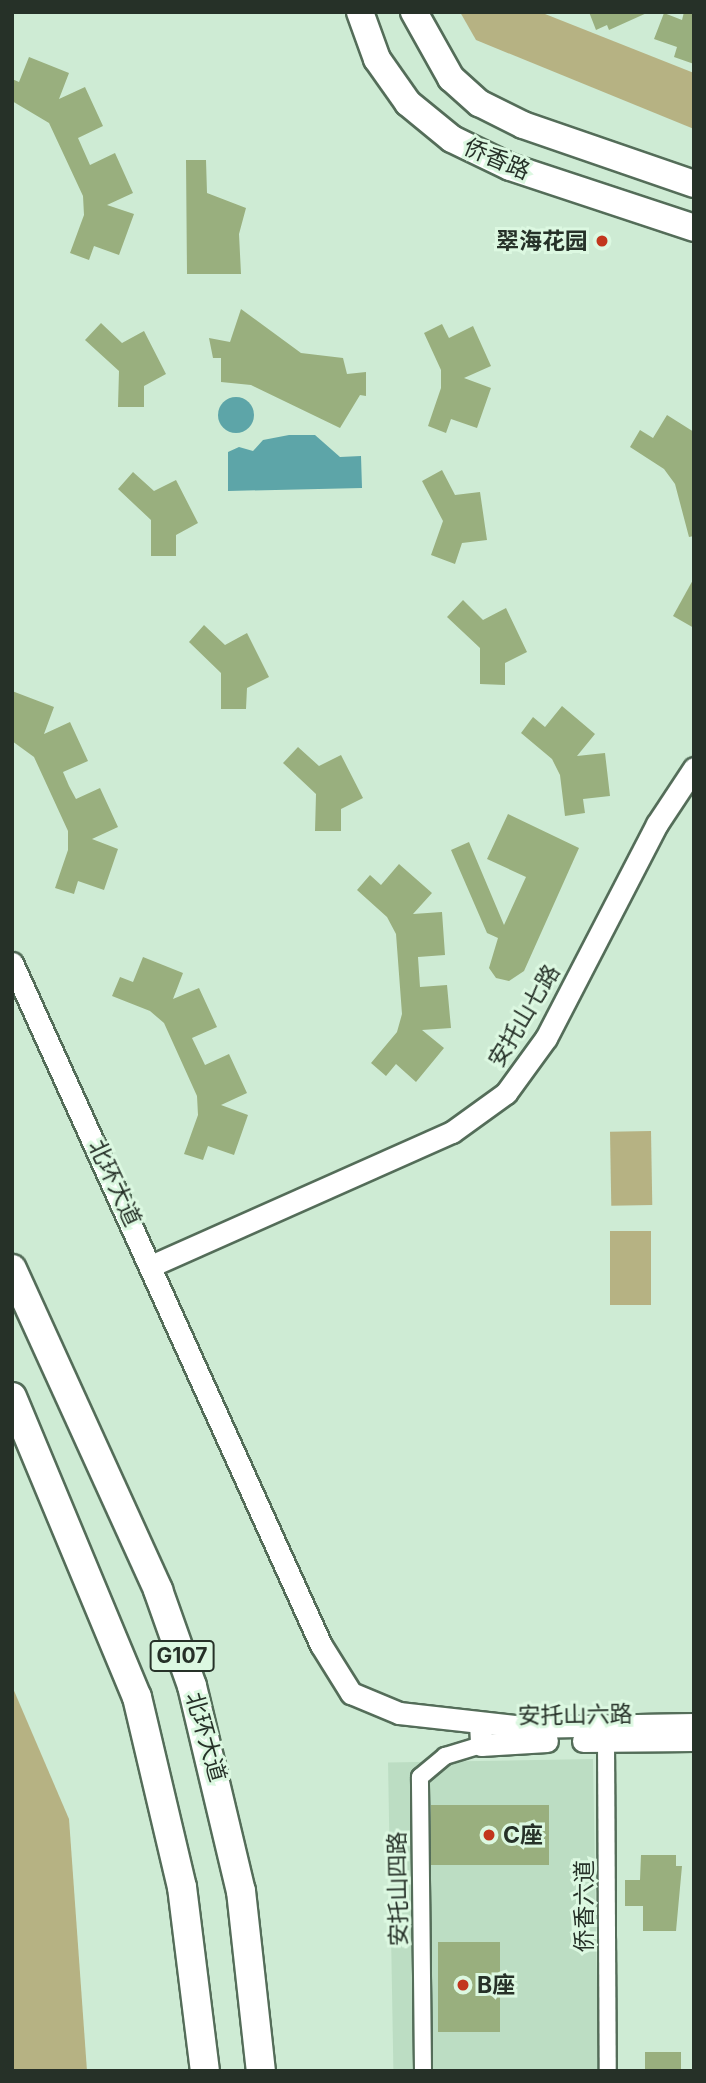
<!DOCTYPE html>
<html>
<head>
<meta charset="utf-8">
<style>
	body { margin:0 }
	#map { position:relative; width:706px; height:2083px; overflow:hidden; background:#ceebd4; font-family:Inter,"Noto Sans SC",sans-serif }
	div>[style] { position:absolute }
	.built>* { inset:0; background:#bcddc3; transform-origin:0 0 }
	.green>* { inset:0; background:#b6b283; transform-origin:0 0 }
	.water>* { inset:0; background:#5da5a8 }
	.round { border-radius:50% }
	.building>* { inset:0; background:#99af7e; transform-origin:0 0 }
	.roads { filter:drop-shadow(2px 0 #546d59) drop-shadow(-2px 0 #546d59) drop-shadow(0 2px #546d59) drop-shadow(0 -2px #546d59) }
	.minor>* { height:16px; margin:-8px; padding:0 8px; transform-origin:8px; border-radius:8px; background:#fff }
	.tertiary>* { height:21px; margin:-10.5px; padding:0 10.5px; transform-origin:10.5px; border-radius:10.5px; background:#fff }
	.primary>* { height:26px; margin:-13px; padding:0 13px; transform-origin:13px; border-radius:13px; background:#fff }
	.trunk>* { height:28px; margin:-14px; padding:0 14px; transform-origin:14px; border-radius:14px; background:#fff }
	.dots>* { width:19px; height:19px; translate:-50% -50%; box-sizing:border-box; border:4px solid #dcf8e1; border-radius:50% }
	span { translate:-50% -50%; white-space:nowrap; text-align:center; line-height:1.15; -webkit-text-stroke:6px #dcf8e1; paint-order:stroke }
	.shield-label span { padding:2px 5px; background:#dcf8e1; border:2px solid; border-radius:5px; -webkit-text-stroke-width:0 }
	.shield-label { font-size:21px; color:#263128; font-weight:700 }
	.street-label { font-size:23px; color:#263128 }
	.poi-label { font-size:23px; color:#263128; font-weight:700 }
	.right { translate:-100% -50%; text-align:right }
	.left { translate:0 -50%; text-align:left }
	.frame { position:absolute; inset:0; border:14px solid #263128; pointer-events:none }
</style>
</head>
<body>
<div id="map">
	<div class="built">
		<i style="left:593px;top:1759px;width:312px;height:205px;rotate:89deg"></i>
	</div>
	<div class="green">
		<i style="clip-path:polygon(460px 12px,540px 12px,694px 73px,694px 129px,476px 40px)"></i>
		<i style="left:651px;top:1131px;width:74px;height:41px;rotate:89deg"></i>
		<i style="left:651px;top:1231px;width:74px;height:41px;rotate:90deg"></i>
		<i style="clip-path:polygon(12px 1686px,69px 1819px,87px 2071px,12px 2071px)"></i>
	</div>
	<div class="water">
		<i class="round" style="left:218px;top:397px;width:36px;height:36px"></i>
		<i style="clip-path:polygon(289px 435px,315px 435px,340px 457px,361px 456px,362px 488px,228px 491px,228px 452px,239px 447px,253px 451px,263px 440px)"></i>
	</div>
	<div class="building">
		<i style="clip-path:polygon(589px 12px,649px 12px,609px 30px,607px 25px,596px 30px)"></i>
		<i style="clip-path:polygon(684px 12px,694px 12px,694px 64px,674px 57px,677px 47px,654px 39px,664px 13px,682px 20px)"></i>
		<i style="clip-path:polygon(29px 57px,69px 73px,59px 99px,85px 87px,103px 126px,78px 138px,90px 165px,115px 153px,133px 193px,107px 205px,134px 214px,119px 255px,94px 246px,89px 260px,70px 253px,84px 215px,83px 196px,49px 123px,12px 101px,12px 79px,19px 82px)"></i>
		<i style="clip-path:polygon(186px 160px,206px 160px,207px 193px,246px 208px,239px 234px,241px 274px,187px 274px)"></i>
		<i style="clip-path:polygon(241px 309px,301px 353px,343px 358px,347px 374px,366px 372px,366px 396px,360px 395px,340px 428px,251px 385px,221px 382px,221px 358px,213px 358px,209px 338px,230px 342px)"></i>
		<i style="clip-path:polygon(101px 323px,122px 343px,144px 331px,166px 374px,144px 386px,144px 407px,118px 407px,119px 371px,85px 340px)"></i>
		<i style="clip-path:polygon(442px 324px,449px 338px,473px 326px,491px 366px,464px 378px,491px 388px,477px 428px,451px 419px,446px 433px,428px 426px,441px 388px,441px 370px,424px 333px)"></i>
		<i style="clip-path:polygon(667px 415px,694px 432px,694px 536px,689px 537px,675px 484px,664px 469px,630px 447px,640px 430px,653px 438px)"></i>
		<i style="clip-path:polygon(442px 470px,455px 495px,480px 492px,487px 540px,462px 543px,455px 564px,431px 555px,443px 521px,422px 481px)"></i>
		<i style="clip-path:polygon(133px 472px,154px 491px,176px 480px,198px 523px,176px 535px,176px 556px,151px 556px,151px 520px,118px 489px)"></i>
		<i style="clip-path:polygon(694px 578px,694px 628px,673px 616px)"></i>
		<i style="clip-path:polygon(463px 600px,483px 620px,506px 608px,527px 652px,505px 663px,505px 685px,480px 684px,480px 648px,447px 617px)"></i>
		<i style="clip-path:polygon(204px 625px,225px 645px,247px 633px,269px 677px,247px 688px,246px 709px,221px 709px,221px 673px,189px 642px)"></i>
		<i style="clip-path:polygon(12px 691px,54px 707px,44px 734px,70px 722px,88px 761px,63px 772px,69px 786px,76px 799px,100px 788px,118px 827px,92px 839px,118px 849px,104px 890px,78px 881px,74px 894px,55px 888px,68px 850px,68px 831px,34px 757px,12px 741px)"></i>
		<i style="clip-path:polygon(562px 706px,595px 734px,577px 756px,605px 753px,610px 796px,583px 799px,585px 813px,565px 816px,560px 775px,552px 759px,521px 733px,533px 717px,545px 727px)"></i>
		<i style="clip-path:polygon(298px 747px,319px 766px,341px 755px,363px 798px,341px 809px,341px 831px,315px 831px,316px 794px,283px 763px)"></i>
		<i style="clip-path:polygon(508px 814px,579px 848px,524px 971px,509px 981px,496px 978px,489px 968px,498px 938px,487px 933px,451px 850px,469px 842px,504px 925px,526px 877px,487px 859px)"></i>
		<i style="clip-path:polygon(399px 864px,432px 893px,413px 914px,442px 912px,445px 955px,418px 957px,420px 987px,447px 985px,451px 1028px,422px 1030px,444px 1048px,416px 1082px,396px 1064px,386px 1076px,371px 1063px,397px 1032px,402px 1014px,396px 934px,387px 917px,357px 890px,370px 875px,381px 885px)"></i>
		<i style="clip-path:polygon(143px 957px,183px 973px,173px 999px,199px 988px,217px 1027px,192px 1038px,205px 1065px,229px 1054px,247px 1093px,221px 1105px,248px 1115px,234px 1155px,208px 1146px,203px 1160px,184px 1154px,198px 1115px,197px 1096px,164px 1023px,150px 1011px,112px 996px,120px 977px,133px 982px)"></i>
		<i style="left:431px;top:1805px;width:118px;height:60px"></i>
		<i style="clip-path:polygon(641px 1855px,676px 1855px,676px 1866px,682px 1866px,676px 1931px,643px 1931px,643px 1906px,625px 1906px,625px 1880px,640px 1880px)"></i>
		<i style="left:438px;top:1942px;width:62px;height:90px"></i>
		<i style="left:645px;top:2052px;width:36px;height:19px"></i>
	</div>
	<div class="roads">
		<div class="minor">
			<i style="left:606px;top:1741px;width:330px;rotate:89.7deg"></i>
			<i style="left:423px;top:2071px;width:294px;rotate:-90.6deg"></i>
			<i style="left:420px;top:1777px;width:33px;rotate:-40deg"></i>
			<i style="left:445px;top:1756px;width:38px;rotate:-17deg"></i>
		</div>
		<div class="tertiary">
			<i style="left:12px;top:963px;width:749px;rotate:65.63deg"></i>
			<i style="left:321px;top:1645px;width:57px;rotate:58deg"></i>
			<i style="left:351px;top:1693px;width:52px;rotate:22.6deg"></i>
			<i style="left:399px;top:1713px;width:125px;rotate:6.4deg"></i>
			<i style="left:523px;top:1727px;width:171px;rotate:-1deg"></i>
			<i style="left:153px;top:1265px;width:327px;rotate:-24deg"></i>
			<i style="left:452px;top:1132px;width:67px;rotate:-35.8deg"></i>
			<i style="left:506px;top:1093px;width:68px;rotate:-54deg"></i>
			<i style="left:546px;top:1038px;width:241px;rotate:-62.6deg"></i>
			<i style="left:657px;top:824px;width:67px;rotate:-56.5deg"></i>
			<i style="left:480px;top:1723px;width:22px;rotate:87deg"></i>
			<i style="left:481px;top:1745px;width:66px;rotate:-3.5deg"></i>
			<i style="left:583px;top:1741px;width:111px;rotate:-0.5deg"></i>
		</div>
		<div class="primary">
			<i style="left:360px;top:12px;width:50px;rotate:70.1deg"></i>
			<i style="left:377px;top:59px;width:54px;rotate:54.8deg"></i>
			<i style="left:408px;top:103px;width:57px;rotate:39.3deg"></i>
			<i style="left:452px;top:139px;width:64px;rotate:25.8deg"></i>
			<i style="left:510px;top:167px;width:194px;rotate:18.3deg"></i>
			<i style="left:414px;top:12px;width:76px;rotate:60.7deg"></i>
			<i style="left:451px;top:78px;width:38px;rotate:42deg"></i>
			<i style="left:479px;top:103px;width:49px;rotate:26.6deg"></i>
			<i style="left:523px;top:125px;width:181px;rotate:19deg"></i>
		</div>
		<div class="trunk">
			<i style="left:12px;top:1269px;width:353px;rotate:65.5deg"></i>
			<i style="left:158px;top:1590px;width:102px;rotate:70.5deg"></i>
			<i style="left:192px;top:1686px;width:211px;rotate:76.6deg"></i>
			<i style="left:241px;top:1891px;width:181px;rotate:83.7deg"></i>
			<i style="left:12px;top:1397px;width:325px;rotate:67.4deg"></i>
			<i style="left:137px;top:1697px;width:195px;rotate:76.7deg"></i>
			<i style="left:182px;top:1887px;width:185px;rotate:82.9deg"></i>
		</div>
	</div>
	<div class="dots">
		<i style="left:602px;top:241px;background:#c2361d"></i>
		<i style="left:489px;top:1835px;background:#c2361d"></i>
		<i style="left:463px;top:1985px;background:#c2361d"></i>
	</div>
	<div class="shield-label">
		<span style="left:182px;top:1656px">G107</span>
	</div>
	<div class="street-label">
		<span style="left:497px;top:159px;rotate:23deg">侨香路</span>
		<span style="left:524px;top:1016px;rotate:-59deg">安托山七路</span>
		<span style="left:115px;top:1183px;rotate:65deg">北环大道</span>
		<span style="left:575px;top:1715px;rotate:-1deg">安托山六路</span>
		<span style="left:206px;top:1737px;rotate:74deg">北环大道</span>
		<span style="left:398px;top:1889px;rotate:-91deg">安托山四路</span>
		<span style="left:584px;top:1906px;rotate:-90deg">侨香六道</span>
	</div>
	<div class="poi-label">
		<span class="right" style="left:588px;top:241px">翠海花园</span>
		<span class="left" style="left:503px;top:1835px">C座</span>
		<span class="left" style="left:477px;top:1985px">B座</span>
	</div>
	<div class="frame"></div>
</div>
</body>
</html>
